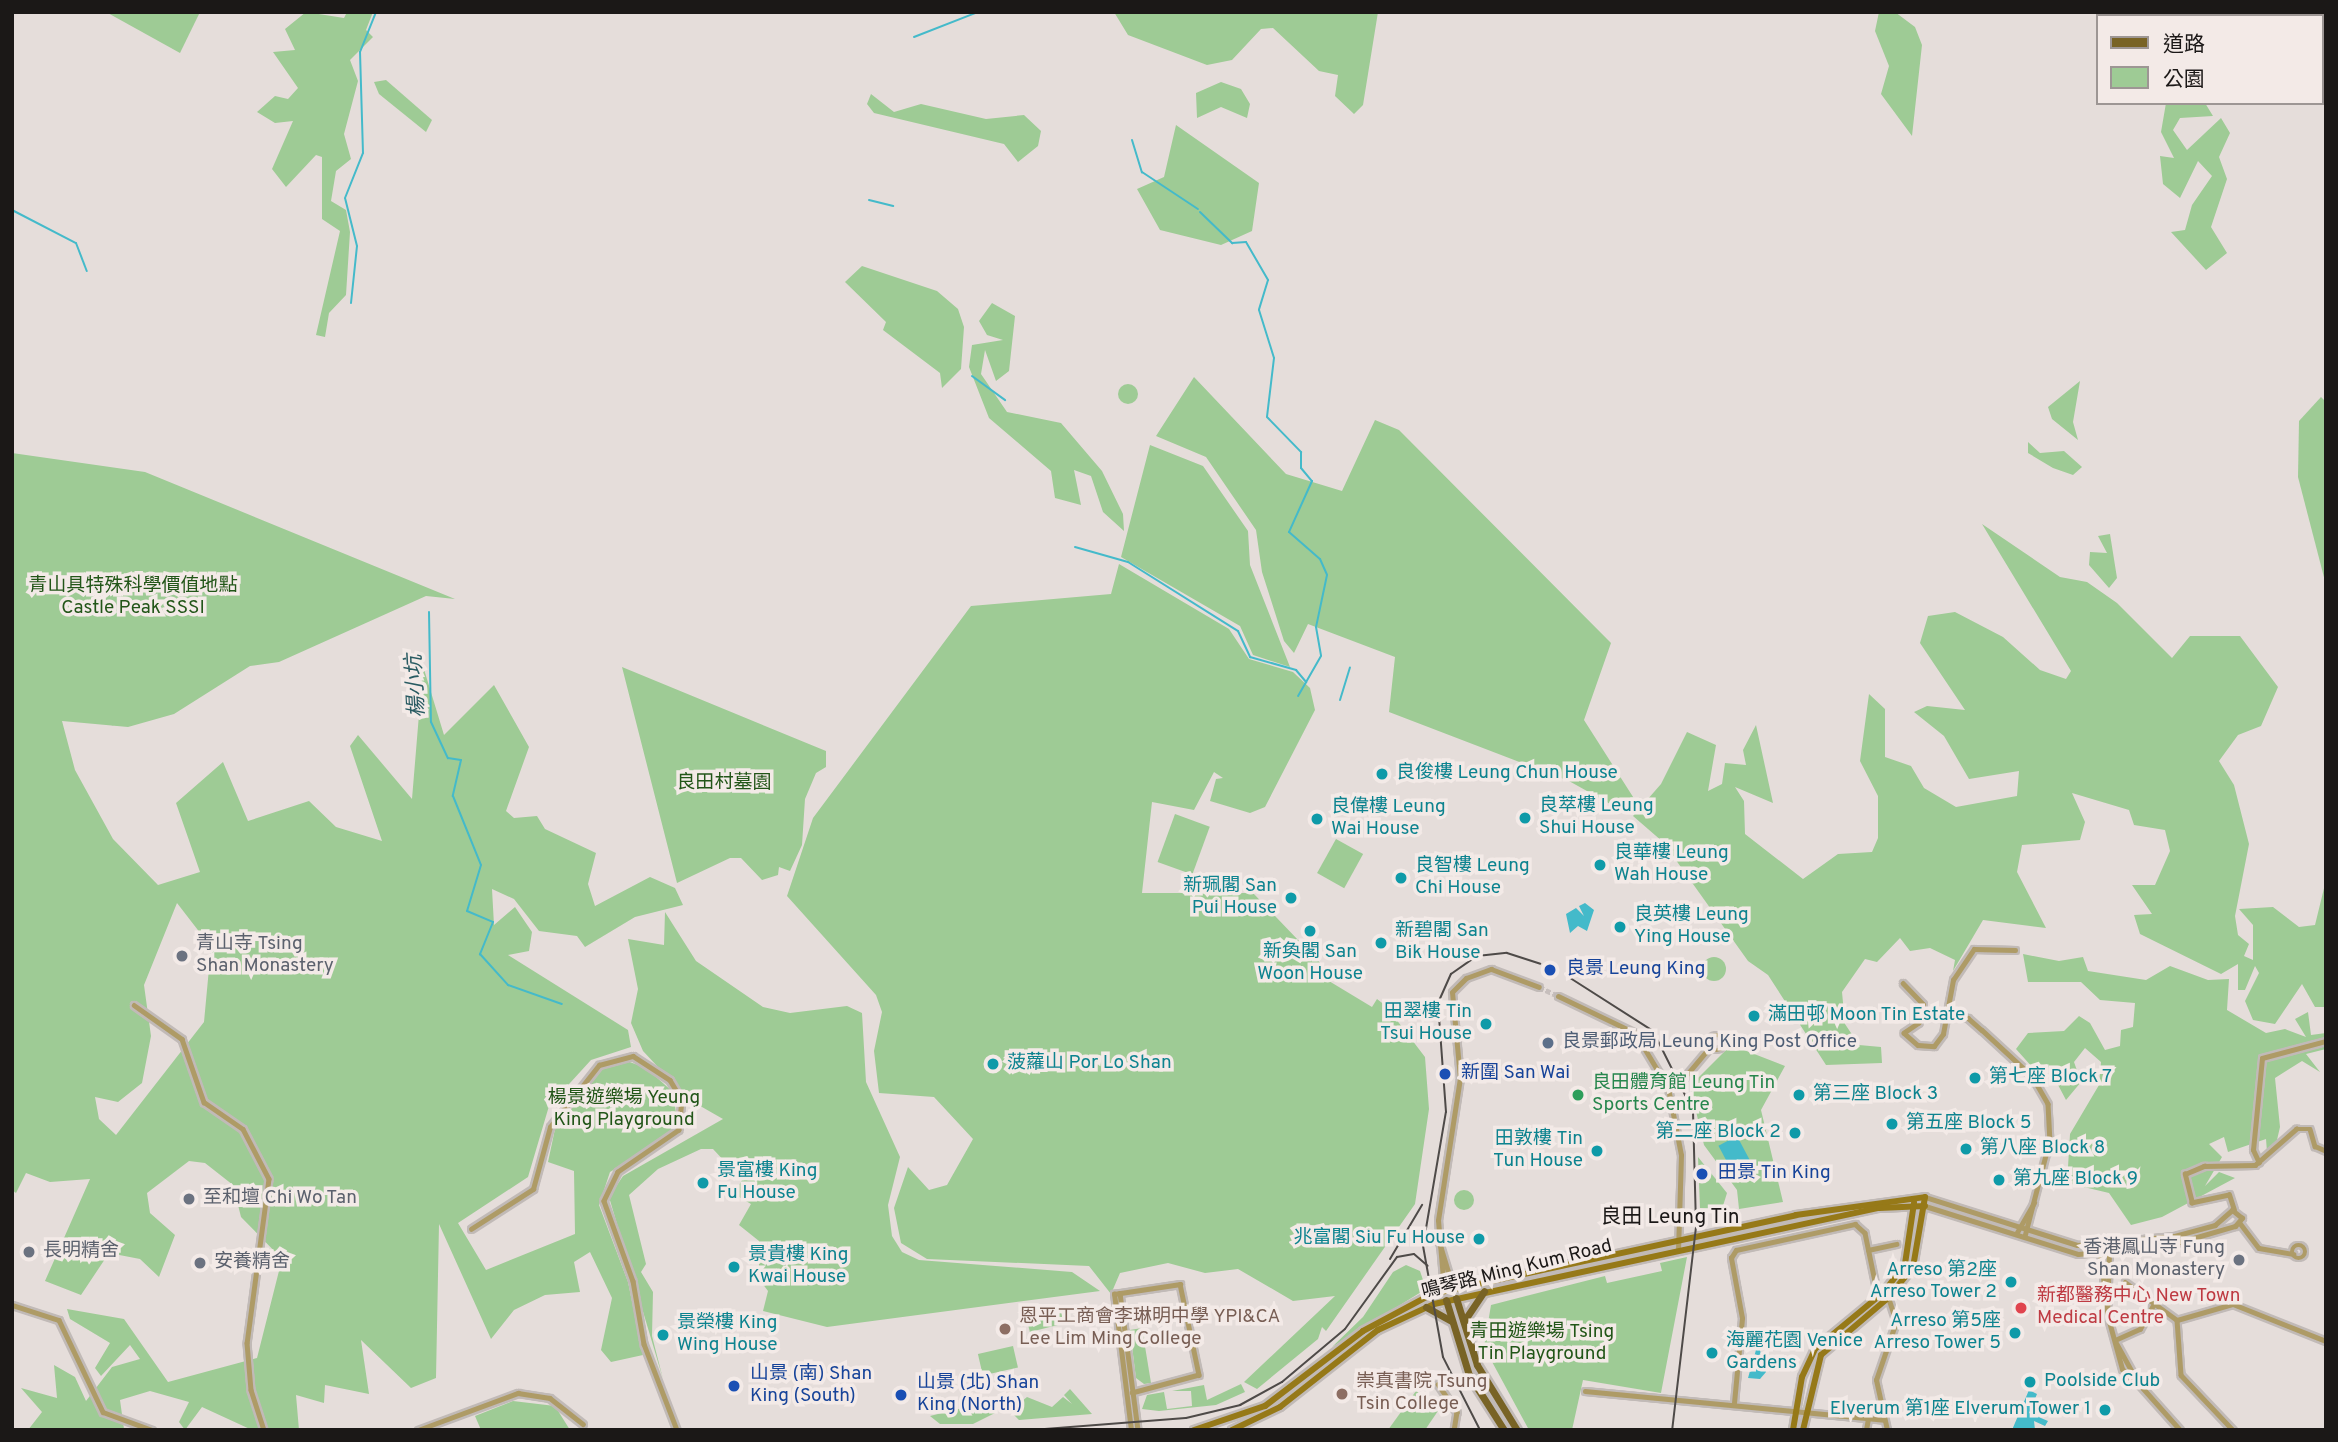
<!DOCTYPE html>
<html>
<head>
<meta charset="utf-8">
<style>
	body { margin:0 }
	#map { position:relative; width:2338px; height:1442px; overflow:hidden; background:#e5ddda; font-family:Overpass,"Noto Sans TC",sans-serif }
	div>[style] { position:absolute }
	.green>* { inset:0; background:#9ecb95; transform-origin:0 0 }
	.round { border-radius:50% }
	.water>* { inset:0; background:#44baca; transform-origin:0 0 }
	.stream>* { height:2px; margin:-1px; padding:0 1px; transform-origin:1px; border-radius:1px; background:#44baca }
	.tertiary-tunnel>* { height:5px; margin-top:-2.5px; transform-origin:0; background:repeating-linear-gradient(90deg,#c7bfbd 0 5px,transparent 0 7.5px) }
	.roads { filter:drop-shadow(2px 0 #c1bab7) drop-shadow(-2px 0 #c1bab7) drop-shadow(0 2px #c1bab7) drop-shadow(0 -2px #c1bab7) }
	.minor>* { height:4.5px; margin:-2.25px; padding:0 2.25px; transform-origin:2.25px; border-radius:2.25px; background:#ae9b66 }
	.minor>.ring { margin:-2.25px; padding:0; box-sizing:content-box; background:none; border:4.5px solid #ae9b66; border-radius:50% }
	.tertiary>* { height:5px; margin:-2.5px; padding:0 2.5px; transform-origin:2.5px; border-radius:2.5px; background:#ae9b66 }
	.secondary>* { height:6px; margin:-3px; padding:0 3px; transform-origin:3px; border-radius:3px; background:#967918 }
	.primary>* { height:7px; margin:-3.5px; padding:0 3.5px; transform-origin:3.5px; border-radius:3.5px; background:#786325 }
	.tram>* { height:2px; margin:-1px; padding:0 1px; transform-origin:1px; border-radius:1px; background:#4e4a48 }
	.dots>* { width:19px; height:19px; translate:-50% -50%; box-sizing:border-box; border:4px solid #f3eae7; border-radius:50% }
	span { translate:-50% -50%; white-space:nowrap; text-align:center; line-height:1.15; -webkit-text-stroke:7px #f3eae7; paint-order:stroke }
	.park-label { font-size:19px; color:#225618 }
	.culture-label { font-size:19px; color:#0d838f }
	.left { translate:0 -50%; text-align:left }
	.right { translate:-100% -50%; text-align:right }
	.worship-label { font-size:19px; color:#5b616d }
	.transit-label { font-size:19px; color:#164399 }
	.service-label { font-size:19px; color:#4e5e75 }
	.leisure-label { font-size:19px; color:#27864d }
	.street-label { font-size:19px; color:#1b1817 }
	.health-label { font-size:19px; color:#be3a42 }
	.education-label { font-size:19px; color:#785e54 }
	.water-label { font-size:21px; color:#295b62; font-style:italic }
	.neighbourhood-label { font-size:21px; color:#1b1817 }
	.frame { position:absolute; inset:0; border:14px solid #1b1817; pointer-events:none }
	.legend { position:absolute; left:2096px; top:14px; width:228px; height:91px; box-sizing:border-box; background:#f3eae7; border:2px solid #9d9694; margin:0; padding:9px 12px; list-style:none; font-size:21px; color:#1b1817 }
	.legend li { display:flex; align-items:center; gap:14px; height:35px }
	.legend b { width:35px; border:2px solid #9d9694 }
</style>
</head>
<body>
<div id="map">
	<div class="green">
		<i style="clip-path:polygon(106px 12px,200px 12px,180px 53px)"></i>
		<i style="clip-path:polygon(306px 12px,344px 18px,347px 12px,373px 12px,366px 30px,373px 37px,350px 60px,358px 81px,344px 134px,351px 159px,336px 171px,331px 201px,346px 210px,350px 232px,346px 295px,329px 313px,325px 337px,316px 335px,340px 231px,322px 219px,322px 157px,316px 155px,286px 187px,272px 169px,293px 121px,275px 123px,257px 112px,275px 96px,288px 99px,298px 88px,273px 52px,295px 50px,285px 29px)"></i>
		<i style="clip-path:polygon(1114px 12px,1378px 12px,1363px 105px,1354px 114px,1335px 96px,1338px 75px,1319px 71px,1273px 28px,1261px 29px,1232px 60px,1207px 65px,1128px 35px)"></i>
		<i style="clip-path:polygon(1879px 12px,1895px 12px,1915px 27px,1922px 45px,1912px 136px,1881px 94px,1889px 66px,1875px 31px)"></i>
		<i style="clip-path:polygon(386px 80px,432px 120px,426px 132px,379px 94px,374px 82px)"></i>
		<i style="clip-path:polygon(1221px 82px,1241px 89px,1250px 104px,1247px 118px,1221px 107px,1197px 118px,1196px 93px)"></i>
		<i style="clip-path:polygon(871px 94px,894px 112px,921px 104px,986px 119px,1024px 115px,1041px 131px,1038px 146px,1018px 162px,1004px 144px,874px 113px,867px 104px)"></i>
		<i style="clip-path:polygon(2166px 103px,2205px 103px,2213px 116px,2180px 118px,2173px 130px,2187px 150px,2221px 118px,2230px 133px,2219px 157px,2227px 179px,2211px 227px,2227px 253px,2206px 270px,2171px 232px,2185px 230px,2192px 205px,2212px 176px,2198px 161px,2180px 198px,2163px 184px,2160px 156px,2174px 158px,2161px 132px)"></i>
		<i style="clip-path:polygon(1176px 125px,1259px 183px,1252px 231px,1221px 245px,1160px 230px,1137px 189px,1164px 177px)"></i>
		<i style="clip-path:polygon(862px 266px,937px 291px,958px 309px,964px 327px,961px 369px,942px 388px,940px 373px,883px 330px,886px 322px,845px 282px)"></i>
		<i style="clip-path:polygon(992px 303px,1015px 316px,1009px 371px,996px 381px,985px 350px,981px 374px,1007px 412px,1061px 423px,1102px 471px,1123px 514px,1124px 531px,1103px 512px,1091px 476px,1074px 470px,1081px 505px,1055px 498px,1051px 471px,989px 418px,969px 367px,972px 345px,1003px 340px,987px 335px,979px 321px)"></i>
		<i style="clip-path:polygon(1194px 377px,1286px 474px,1342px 491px,1375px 420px,1399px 430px,1611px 643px,1584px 720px,1635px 800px,1612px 805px,1569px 781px,1389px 712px,1395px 657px,1308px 624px,1294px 653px,1284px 641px,1262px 572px,1256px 530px,1206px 457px,1156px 436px)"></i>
		<i style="clip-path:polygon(2080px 381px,2073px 422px,2078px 440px,2052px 419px,2048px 407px)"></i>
		<i class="round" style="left:1118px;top:384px;width:20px;height:20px"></i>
		<i style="clip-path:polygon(2321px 397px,2326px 402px,2326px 585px,2298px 477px,2299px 421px)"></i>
		<i style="clip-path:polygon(2028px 442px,2040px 453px,2064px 451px,2082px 467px,2073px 475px,2053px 468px,2028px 453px)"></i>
		<i style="clip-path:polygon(1150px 445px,1203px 466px,1248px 531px,1250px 565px,1290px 667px,1253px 655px,1240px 626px,1121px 557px)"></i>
		<i style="clip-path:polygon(evenodd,12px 453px,145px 472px,455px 599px,426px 596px,279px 662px,250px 666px,174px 714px,128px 727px,62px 721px,75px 770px,113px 839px,158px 885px,200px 872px,176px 803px,223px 762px,248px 821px,309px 801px,336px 827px,382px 841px,350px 746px,358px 735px,412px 799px,423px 666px,444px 735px,494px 685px,529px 747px,506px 811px,514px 818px,537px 816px,545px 829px,596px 853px,588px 884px,595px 906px,650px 877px,675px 888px,683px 905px,635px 917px,585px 947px,577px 936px,539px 931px,514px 899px,492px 889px,494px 925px,515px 907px,532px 932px,529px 951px,508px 955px,628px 1030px,631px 1047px,591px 1060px,549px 1106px,528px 1177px,458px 1223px,486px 1270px,575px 1234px,574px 1171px,548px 1162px,555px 1129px,602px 1068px,627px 1061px,646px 1068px,673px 1092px,677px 1120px,665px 1139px,610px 1172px,599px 1205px,628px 1282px,643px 1355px,611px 1362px,601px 1350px,612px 1298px,590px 1252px,574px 1262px,580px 1292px,545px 1295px,514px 1310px,491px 1339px,439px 1224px,436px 1378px,411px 1388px,361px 1340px,369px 1394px,325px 1385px,324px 1403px,296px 1395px,299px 1430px,252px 1430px,202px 1407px,185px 1430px,179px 1422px,189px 1402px,150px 1391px,120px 1400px,124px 1429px,28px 1430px,42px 1412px,21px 1388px,57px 1398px,54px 1365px,75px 1377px,86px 1401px,112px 1367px,140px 1359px,130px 1345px,101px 1376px,95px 1368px,110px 1343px,70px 1319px,67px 1309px,124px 1319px,168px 1382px,257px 1358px,282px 1259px,241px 1217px,233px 1185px,205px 1163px,189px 1161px,147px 1193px,150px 1213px,175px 1235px,159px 1277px,140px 1259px,109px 1253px,81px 1295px,45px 1281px,90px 1179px,50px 1182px,26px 1173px,16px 1193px,12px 1190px,12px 453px,177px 903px,211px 947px,204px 1022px,116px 1135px,99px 1119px,95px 1097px,118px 1102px,142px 1083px,151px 1036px,144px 985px,177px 903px)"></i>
		<i style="clip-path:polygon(1982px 524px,2060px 577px,2087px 582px,2117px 603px,2172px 658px,2190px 636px,2240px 636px,2278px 687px,2261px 726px,2238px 735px,2219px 761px,2234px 785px,2249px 844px,2235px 916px,2238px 935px,2249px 944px,2244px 956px,2253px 960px,2253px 925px,2239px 909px,2273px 907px,2299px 927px,2315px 925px,2326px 880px,2326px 1007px,2315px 1007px,2302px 984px,2275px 1024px,2253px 1020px,2245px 1001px,2259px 973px,2255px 966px,2245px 990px,2238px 990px,2238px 964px,2221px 974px,2140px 934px,2134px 915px,2152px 914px,2132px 885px,2155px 885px,2170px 851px,2165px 830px,2134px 825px,2129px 810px,2072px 793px,2085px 822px,2080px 840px,2022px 845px,2017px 872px,2046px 928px,1983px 920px,1953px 971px,1955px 960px,1930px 948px,1910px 951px,1900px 938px,1877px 962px,1865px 959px,1842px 992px,1845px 1024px,1859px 1045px,1881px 1047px,1882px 1063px,1826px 1065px,1768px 975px,1748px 961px,1663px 842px,1633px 816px,1661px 784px,1687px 732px,1716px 745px,1708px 791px,1722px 784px,1725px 763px,1746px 765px,1743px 750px,1756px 725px,1773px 803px,1735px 787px,1744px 801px,1745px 834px,1803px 879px,1838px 854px,1872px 852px,1878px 838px,1878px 796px,1860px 761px,1869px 694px,1885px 709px,1885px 757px,1911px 766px,1924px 788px,1956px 807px,2017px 796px,2019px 771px,1969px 779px,1944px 736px,1914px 712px,1927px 706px,1965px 710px,1920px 643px,1928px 616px,1955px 612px,2003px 637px,2040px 670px,2066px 679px,2071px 671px)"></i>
		<i style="clip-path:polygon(2110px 534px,2117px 578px,2109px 588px,2089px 565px,2090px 552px,2107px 553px,2098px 536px)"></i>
		<i style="clip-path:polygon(1119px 564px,1229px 629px,1249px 659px,1293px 672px,1310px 688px,1315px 710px,1265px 807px,1250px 813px,1210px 801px,1216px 779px,1223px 778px,1214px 772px,1194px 810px,1152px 802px,1142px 893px,1253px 893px,1323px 966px,1319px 975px,1372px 1007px,1377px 999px,1386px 1006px,1425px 1057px,1429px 1109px,1415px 1204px,1326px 1331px,1322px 1327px,1318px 1339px,1257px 1389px,1244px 1382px,1335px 1296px,1293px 1301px,1238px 1269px,1205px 1273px,1168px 1263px,1120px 1273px,1111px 1294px,1089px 1266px,927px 1259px,901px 1243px,894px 1208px,908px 1167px,929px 1190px,947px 1185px,973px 1139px,934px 1097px,879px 1093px,874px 1051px,882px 1012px,876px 995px,787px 896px,813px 818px,971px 606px,1111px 594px)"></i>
		<i style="clip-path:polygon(622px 667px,826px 751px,826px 767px,816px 773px,805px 799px,802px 845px,790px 871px,779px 867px,778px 875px,762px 880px,741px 858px,730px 858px,677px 883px)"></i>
		<i style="left:1175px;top:814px;width:37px;height:51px;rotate:20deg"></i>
		<i style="left:1336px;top:839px;width:31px;height:39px;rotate:29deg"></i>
		<i style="clip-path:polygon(665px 912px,696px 961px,763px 1007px,790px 1013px,847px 1006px,862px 1013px,866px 1082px,900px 1157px,888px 1205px,892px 1236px,902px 1252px,919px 1260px,1072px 1272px,1100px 1291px,827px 1327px,763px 1311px,768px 1291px,759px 1279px,759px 1241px,739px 1225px,751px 1204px,734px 1194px,742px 1180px,713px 1149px,701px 1149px,658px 1169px,629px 1195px,646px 1264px,641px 1272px,653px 1292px,652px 1336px,663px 1379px,609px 1197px,623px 1176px,723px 1119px,688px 1099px,643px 1051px,631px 1023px,638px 989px,628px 939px,664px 945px)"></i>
		<i style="clip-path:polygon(2023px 954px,2059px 961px,2083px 957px,2088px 971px,2146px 980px,2170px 966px,2208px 980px,2229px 979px,2227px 1010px,2266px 1033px,2285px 1029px,2306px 1037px,2295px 1019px,2308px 1012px,2311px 1035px,2326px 1033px,2326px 1049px,2306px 1054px,2320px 1072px,2302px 1061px,2275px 1078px,2280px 1127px,2274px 1153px,2267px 1152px,2266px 1139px,2228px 1152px,2224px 1137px,2209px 1144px,2222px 1157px,2205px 1186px,2219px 1172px,2235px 1178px,2162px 1217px,2131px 1225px,2109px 1193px,2067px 1183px,2070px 1134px,2099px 1085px,2101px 1062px,2085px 1048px,2074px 1062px,2081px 1082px,2066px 1100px,2047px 1064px,2033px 1068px,2016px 1049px,2028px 1033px,2064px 1031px,2079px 1016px,2090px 1023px,2105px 1050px,2120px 1046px,2121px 1030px,2133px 1027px,2135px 1003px,2100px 1000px,2081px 982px,2028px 982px)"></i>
		<i class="round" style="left:1702px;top:957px;width:24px;height:24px"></i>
		<i style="clip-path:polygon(1731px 1045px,1785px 1066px,1761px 1110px,1783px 1202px,1739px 1209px,1737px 1190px,1704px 1145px,1690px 1086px)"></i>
		<i style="clip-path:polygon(1698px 1157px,1727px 1193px,1722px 1209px,1700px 1208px)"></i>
		<i class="round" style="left:1454px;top:1190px;width:20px;height:20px"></i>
		<i style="clip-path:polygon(1687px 1257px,1661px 1393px,1583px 1380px,1572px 1430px,1529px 1430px,1484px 1347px,1491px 1305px,1605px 1276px,1607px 1283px,1662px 1271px,1660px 1263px)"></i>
		<i style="clip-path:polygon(1406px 1265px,1420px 1271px,1426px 1289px,1332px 1347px,1363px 1317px,1393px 1272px)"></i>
		<i style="left:1060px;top:1308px;width:16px;height:35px;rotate:76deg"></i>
		<i style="clip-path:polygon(1142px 1328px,1151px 1383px,1144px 1384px,1136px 1378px,1130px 1330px)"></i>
		<i style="left:1013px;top:1346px;width:22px;height:36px;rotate:77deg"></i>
		<i style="clip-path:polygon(1241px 1384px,1245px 1392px,1216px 1405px,1159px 1411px,1142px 1409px,1147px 1395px,1164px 1392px,1167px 1409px,1192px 1406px,1191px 1391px,1172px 1391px,1204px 1385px,1207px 1400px)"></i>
		<i style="clip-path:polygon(1070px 1389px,1092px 1414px,1019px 1420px,1010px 1411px,1027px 1397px,1052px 1407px,1063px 1397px,1072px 1404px,1064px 1395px)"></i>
		<i style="clip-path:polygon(1416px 1391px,1440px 1408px,1425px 1430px,1388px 1430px)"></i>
		<i style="clip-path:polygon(513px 1401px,555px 1406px,570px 1430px,481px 1430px,475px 1416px)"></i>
		<i style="clip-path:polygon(958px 1409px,992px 1410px,995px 1413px,973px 1424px,940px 1424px,930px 1416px)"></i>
	</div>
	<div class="water">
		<i style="clip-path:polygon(1585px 903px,1594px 910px,1587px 931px,1578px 926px,1570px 933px,1566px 914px,1576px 908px,1584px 916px,1579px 906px)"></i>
		<i style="left:1737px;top:1136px;width:41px;height:21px;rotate:62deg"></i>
		<i style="clip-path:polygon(1758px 1343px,1766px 1372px,1760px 1379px,1748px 1378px)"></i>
		<i style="clip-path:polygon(2029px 1390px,2037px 1394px,2029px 1413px,2048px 1421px,2045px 1426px,2034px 1421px,2035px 1430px,2012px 1430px)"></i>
	</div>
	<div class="stream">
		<i style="left:914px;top:37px;width:69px;rotate:-21.3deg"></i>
		<i style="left:1132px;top:140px;width:34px;rotate:73deg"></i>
		<i style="left:1142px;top:172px;width:67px;rotate:33.5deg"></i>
		<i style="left:869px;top:200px;width:25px;rotate:14deg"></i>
		<i style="left:12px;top:210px;width:72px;rotate:27.3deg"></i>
		<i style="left:76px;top:243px;width:30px;rotate:69deg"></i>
		<i style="left:1200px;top:212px;width:45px;rotate:44.1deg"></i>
		<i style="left:1232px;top:243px;width:14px;rotate:-4deg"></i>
		<i style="left:1246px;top:242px;width:44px;rotate:59.9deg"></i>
		<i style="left:1268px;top:280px;width:31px;rotate:107deg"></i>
		<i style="left:1259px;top:310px;width:50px;rotate:72.6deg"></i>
		<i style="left:1274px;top:358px;width:59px;rotate:96.8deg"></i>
		<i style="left:1267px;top:417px;width:49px;rotate:45.8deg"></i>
		<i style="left:1301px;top:452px;width:16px;rotate:90deg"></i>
		<i style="left:1301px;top:468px;width:17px;rotate:50deg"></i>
		<i style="left:1312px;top:481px;width:56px;rotate:114.3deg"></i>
		<i style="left:1289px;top:532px;width:41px;rotate:41.1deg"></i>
		<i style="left:1320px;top:559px;width:17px;rotate:66deg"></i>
		<i style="left:1327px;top:575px;width:53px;rotate:101.9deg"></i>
		<i style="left:1316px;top:627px;width:29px;rotate:80deg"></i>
		<i style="left:1321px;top:656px;width:46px;rotate:119.9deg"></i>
		<i style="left:351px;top:303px;width:57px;rotate:-84deg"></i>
		<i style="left:357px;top:246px;width:49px;rotate:-104deg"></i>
		<i style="left:345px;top:198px;width:48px;rotate:-68.2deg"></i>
		<i style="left:363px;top:153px;width:101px;rotate:-91.7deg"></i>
		<i style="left:360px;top:52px;width:43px;rotate:-68.2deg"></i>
		<i style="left:972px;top:376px;width:41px;rotate:36deg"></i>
		<i style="left:1075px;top:547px;width:55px;rotate:15.8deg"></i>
		<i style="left:1128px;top:562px;width:130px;rotate:32.1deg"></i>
		<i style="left:1238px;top:631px;width:29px;rotate:65deg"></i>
		<i style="left:1250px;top:657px;width:48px;rotate:15.8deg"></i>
		<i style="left:1296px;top:670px;width:16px;rotate:50deg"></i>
		<i style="left:429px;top:612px;width:110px;rotate:89deg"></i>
		<i style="left:431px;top:722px;width:40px;rotate:65deg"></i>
		<i style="left:448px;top:758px;width:13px;rotate:9deg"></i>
		<i style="left:461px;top:760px;width:37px;rotate:103deg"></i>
		<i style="left:453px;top:796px;width:74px;rotate:67.9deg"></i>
		<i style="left:481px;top:865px;width:48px;rotate:106.9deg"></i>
		<i style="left:467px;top:911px;width:28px;rotate:23deg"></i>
		<i style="left:493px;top:922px;width:35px;rotate:112deg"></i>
		<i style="left:480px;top:954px;width:42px;rotate:47.9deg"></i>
		<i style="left:508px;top:985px;width:57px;rotate:19.4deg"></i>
		<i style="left:1340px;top:700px;width:34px;rotate:-73deg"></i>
	</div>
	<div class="tertiary-tunnel">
		<i style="left:1539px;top:987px;width:21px;rotate:25deg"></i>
	</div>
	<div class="roads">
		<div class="minor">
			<i style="left:1903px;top:983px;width:29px;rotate:46deg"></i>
			<i style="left:1923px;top:1004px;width:19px;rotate:102deg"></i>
			<i style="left:1919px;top:1023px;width:18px;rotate:146deg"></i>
			<i style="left:1904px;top:1033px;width:18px;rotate:41deg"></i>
			<i style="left:1918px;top:1045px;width:16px;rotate:4deg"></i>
			<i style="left:1934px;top:1046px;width:15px;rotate:-53deg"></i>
			<i style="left:1943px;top:1034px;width:55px;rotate:-79.5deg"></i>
			<i style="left:1953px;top:980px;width:37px;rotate:-56deg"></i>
			<i style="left:1974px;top:949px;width:41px;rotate:1.4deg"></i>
			<i style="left:134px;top:1005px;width:59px;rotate:35.3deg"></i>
			<i style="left:182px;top:1039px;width:67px;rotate:70.8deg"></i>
			<i style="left:204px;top:1102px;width:47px;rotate:34.7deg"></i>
			<i style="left:243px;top:1129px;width:56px;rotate:62.5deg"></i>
			<i style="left:269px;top:1179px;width:165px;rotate:97.6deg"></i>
			<i style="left:247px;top:1343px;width:47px;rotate:85.1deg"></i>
			<i style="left:251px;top:1390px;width:42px;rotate:72deg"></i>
			<i style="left:1947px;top:1015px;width:21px;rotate:8deg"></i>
			<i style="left:1968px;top:1018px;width:18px;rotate:41deg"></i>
			<i style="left:1982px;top:1030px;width:68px;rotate:42.6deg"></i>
			<i style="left:2032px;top:1076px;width:32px;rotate:60deg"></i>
			<i style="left:2048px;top:1104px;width:36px;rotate:87deg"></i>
			<i style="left:2050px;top:1140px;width:100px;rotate:104.5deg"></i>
			<i class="ring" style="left:1709px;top:1035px;width:11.5px;height:11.5px"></i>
			<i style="left:1684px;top:1078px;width:40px;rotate:-50deg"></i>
			<i style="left:2259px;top:1163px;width:14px;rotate:-115deg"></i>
			<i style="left:2253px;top:1150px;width:92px;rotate:-84.4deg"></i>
			<i style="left:2262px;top:1058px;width:66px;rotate:-14.9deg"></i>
			<i style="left:2234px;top:1210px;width:16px;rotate:-108deg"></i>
			<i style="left:2229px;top:1195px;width:38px;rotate:168deg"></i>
			<i style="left:2192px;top:1203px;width:30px;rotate:-104deg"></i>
			<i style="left:2185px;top:1174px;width:21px;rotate:-23deg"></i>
			<i style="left:2204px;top:1166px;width:51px;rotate:-1.1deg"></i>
			<i style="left:2255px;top:1165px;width:55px;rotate:-41.3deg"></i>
			<i style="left:2296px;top:1129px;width:14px"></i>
			<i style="left:2310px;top:1129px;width:18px;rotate:74deg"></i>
			<i style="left:2315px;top:1146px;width:12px;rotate:24deg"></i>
			<i style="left:2240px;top:1223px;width:31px;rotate:53deg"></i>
			<i style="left:2259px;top:1248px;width:35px;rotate:10deg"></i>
			<i style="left:471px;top:1229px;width:74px;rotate:-32.8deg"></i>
			<i style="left:533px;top:1189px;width:64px;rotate:-74.7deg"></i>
			<i style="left:550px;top:1127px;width:79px;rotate:-51.7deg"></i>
			<i style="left:599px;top:1065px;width:35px;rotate:-15deg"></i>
			<i style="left:633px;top:1056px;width:44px;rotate:33deg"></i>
			<i style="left:670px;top:1080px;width:23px;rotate:59deg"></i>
			<i style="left:682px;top:1100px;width:30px;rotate:96deg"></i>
			<i style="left:679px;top:1130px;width:74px;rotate:145.5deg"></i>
			<i style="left:618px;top:1172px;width:32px;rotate:116deg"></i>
			<i style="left:604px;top:1201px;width:85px;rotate:70.1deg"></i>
			<i style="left:633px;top:1281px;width:64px;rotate:80.1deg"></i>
			<i style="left:644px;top:1344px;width:92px;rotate:69deg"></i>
			<i style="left:2016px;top:1234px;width:36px;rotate:-60deg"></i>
			<i class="ring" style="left:2292px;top:1245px;width:9.5px;height:9.5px"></i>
			<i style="left:1868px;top:1250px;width:29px;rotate:-12deg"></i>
			<i style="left:2125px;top:1282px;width:64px;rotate:36.2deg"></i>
			<i style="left:2177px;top:1320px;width:58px;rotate:-15.9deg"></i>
			<i style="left:2233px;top:1304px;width:100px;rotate:21.7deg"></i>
			<i style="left:1120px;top:1293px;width:138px;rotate:82.5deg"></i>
			<i style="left:12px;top:1305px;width:49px;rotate:17.7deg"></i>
			<i style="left:59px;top:1320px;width:102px;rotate:64.4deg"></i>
			<i style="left:103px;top:1412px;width:52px;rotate:20.2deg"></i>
			<i style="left:2177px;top:1320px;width:55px;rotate:85.8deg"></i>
			<i style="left:2181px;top:1375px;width:76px;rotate:46.6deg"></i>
			<i style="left:2115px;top:1340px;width:27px;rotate:-24deg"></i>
			<i style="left:2140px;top:1329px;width:25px;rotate:-61deg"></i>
			<i style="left:1438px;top:1384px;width:34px;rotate:56deg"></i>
			<i style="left:1457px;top:1412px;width:18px;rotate:99deg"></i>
			<i style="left:1585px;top:1391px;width:300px;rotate:5.5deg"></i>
			<i style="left:1734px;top:1403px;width:85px;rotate:-84.6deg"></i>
			<i style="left:1742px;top:1318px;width:61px;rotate:-100.4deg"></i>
			<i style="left:1731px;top:1258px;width:9px;rotate:-58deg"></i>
			<i style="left:1736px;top:1250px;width:122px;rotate:-12.3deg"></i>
			<i style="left:1855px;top:1224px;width:13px;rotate:42deg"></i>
			<i style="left:1865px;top:1233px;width:64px;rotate:78.3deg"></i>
			<i style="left:418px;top:1430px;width:107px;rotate:-20.3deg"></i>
			<i style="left:518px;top:1393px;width:32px;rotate:9deg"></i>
			<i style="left:550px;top:1398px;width:42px;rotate:38.2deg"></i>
			<i style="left:1131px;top:1430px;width:137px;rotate:-97.1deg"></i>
			<i style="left:1114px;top:1294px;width:67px;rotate:-8.6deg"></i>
			<i style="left:1180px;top:1284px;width:93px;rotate:78.2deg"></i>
			<i style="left:1199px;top:1375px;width:69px;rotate:165deg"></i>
			<i style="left:1866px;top:1430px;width:11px;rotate:-80deg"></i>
			<i style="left:1887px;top:1430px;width:51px;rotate:-102.4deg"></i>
			<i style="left:1876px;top:1380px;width:61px;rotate:-71deg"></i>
			<i style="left:1896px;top:1322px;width:25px;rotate:-108deg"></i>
		</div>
		<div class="tertiary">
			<i style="left:1558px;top:996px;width:85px;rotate:25.7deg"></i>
			<i style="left:1635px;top:1033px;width:64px;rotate:59deg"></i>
			<i style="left:1668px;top:1088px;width:68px;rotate:79deg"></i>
			<i style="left:1681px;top:1155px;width:95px;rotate:91.8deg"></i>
			<i style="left:1925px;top:1206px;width:160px;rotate:17.4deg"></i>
			<i style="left:2078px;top:1254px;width:91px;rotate:-5.6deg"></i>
			<i style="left:2169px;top:1245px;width:69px;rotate:-16.1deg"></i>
			<i style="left:2235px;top:1226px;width:11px;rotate:-49deg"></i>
			<i style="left:2242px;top:1218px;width:13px;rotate:-141deg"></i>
			<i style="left:2232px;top:1210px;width:23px;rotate:139deg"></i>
			<i style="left:2215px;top:1225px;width:42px;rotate:165deg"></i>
			<i style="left:2174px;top:1236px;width:97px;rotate:174.7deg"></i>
			<i style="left:2077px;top:1245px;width:159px;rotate:-162.5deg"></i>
			<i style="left:1439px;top:1242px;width:48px;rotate:73.1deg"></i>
			<i style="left:2100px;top:1252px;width:58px;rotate:83.1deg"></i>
			<i style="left:2109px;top:1252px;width:62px;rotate:91.8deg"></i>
			<i style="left:2107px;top:1314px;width:57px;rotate:74.7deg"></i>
			<i style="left:2122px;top:1369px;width:18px;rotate:41deg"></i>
			<i style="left:1444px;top:1290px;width:70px;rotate:-94.9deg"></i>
			<i style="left:1438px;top:1220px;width:144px;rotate:-81.2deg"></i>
			<i style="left:1460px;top:1078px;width:86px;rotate:-95.3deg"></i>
			<i style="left:1452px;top:992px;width:20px;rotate:-45deg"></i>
			<i style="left:1466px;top:978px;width:27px;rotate:-20deg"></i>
			<i style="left:1491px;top:969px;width:51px;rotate:20.6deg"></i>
			<i style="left:2116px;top:1343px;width:46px;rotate:61.2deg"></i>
			<i style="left:2138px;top:1383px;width:63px;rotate:48.2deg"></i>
		</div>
		<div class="secondary">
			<i style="left:1194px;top:1430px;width:75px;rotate:-18.7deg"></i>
			<i style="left:1265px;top:1406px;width:123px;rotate:-37.4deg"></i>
			<i style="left:1363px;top:1331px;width:78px;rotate:-28.2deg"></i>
			<i style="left:1432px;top:1294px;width:372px;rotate:-12.2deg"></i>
			<i style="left:1796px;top:1215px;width:130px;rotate:-7.9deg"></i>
			<i style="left:1925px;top:1197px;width:71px;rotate:99.7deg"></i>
			<i style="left:1913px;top:1267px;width:40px;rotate:129deg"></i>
			<i style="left:1888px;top:1298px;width:88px;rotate:139.6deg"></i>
			<i style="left:1821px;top:1355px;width:77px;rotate:103.5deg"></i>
			<i style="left:1232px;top:1430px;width:53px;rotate:-25.6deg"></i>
			<i style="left:1280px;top:1407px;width:125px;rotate:-38.2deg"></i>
			<i style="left:1378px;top:1330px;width:62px;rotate:-24.9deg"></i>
			<i style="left:1434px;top:1304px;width:455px;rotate:-12.2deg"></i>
			<i style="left:1879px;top:1208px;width:46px;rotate:-2.5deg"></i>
			<i style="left:1793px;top:1430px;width:54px;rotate:-80.4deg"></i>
			<i style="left:1802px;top:1377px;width:31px;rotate:-65deg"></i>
			<i style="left:1815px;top:1349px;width:89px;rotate:-39.6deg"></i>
			<i style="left:1884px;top:1292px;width:35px;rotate:-53deg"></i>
			<i style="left:1905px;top:1264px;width:62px;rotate:-81.6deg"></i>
		</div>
		<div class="primary">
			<i style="left:1456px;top:1298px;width:70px;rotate:72.6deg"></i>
			<i style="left:1477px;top:1365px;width:76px;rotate:58.4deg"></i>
			<i style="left:1446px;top:1300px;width:78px;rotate:73deg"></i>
			<i style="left:1469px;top:1375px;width:65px;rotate:57.5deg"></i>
			<i style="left:1426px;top:1307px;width:29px;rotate:29deg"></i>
			<i style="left:1464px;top:1321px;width:36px;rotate:-56deg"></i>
		</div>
	</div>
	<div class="tram">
		<i style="left:1567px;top:976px;width:102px;rotate:32.6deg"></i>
		<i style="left:1653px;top:1031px;width:89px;rotate:63.4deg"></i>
		<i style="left:1693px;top:1111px;width:116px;rotate:88.5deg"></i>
		<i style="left:1696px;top:1227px;width:204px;rotate:96.7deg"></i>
		<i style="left:1390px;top:1259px;width:63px;rotate:-59.3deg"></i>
		<i style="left:1032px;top:1430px;width:154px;rotate:-4.5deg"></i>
		<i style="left:1186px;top:1418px;width:56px;rotate:-13.5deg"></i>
		<i style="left:1240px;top:1405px;width:48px;rotate:-28.7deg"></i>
		<i style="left:1282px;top:1382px;width:82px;rotate:-40.1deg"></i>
		<i style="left:1345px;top:1329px;width:89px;rotate:-54.2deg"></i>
		<i style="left:1397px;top:1257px;width:17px;rotate:-10deg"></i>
		<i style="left:1414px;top:1254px;width:18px;rotate:41deg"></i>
		<i style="left:1480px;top:1430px;width:82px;rotate:-116.9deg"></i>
		<i style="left:1443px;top:1357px;width:113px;rotate:-100.2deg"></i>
		<i style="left:1423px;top:1246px;width:136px;rotate:-80.3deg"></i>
		<i style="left:1446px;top:1112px;width:109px;rotate:-94.2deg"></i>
		<i style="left:1438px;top:1003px;width:32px;rotate:-66deg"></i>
		<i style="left:1451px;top:974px;width:32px;rotate:-35deg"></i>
		<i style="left:1477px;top:956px;width:30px;rotate:-6deg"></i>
		<i style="left:1507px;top:953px;width:35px;rotate:18deg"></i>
	</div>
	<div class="dots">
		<i style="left:1382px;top:774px;background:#0f9aa8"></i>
		<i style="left:1525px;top:818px;background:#0f9aa8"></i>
		<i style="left:1317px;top:819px;background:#0f9aa8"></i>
		<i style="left:1600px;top:865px;background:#0f9aa8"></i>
		<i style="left:1401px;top:878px;background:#0f9aa8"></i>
		<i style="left:1291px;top:898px;background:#0f9aa8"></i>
		<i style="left:1620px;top:927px;background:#0f9aa8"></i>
		<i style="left:1310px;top:931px;background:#0f9aa8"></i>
		<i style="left:1381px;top:943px;background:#0f9aa8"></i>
		<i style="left:182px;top:956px;background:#6b7280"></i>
		<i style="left:1550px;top:970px;background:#1a4fb4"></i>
		<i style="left:1754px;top:1016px;background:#0f9aa8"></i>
		<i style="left:1486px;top:1024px;background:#0f9aa8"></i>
		<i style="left:1548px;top:1043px;background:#5c6f8a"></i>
		<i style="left:993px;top:1064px;background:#0f9aa8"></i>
		<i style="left:1445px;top:1074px;background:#1a4fb4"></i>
		<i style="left:1975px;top:1078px;background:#0f9aa8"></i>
		<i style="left:1578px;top:1095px;background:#2e9e5b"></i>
		<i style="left:1799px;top:1095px;background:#0f9aa8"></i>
		<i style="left:1892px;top:1124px;background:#0f9aa8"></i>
		<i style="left:1795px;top:1133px;background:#0f9aa8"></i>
		<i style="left:1966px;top:1149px;background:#0f9aa8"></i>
		<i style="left:1597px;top:1151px;background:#0f9aa8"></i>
		<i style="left:1702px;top:1174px;background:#1a4fb4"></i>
		<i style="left:1999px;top:1180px;background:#0f9aa8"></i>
		<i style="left:703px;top:1183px;background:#0f9aa8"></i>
		<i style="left:189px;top:1199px;background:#6b7280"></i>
		<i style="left:1479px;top:1239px;background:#0f9aa8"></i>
		<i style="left:29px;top:1252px;background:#6b7280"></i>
		<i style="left:2239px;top:1260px;background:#6b7280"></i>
		<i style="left:200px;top:1263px;background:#6b7280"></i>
		<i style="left:734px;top:1267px;background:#0f9aa8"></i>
		<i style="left:2011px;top:1282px;background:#0f9aa8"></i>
		<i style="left:2021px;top:1308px;background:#e0444e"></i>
		<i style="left:1005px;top:1329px;background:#8d6e63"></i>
		<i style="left:2015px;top:1333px;background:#0f9aa8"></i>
		<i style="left:663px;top:1335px;background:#0f9aa8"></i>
		<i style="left:1712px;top:1353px;background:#0f9aa8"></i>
		<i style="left:2030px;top:1382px;background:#0f9aa8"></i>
		<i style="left:734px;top:1386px;background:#1a4fb4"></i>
		<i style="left:1342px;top:1394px;background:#8d6e63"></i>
		<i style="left:901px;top:1395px;background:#1a4fb4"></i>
		<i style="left:2105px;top:1410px;background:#0f9aa8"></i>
	</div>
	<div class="park-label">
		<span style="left:133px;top:598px">青山具特殊科學價值地點<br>Castle Peak SSSI</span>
		<span style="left:724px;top:784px">良田村墓園</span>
		<span style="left:624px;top:1110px">楊景遊樂場 Yeung<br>King Playground</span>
		<span style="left:1542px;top:1344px">青田遊樂場 Tsing<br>Tin Playground</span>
	</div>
	<div class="culture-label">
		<span class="left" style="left:1396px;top:774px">良俊樓 Leung Chun House</span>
		<span class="left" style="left:1539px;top:818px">良萃樓 Leung<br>Shui House</span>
		<span class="left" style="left:1331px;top:819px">良偉樓 Leung<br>Wai House</span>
		<span class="left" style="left:1614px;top:865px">良華樓 Leung<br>Wah House</span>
		<span class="left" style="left:1415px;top:878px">良智樓 Leung<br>Chi House</span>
		<span class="right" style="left:1277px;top:898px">新珮閣 San<br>Pui House</span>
		<span class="left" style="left:1634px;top:927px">良英樓 Leung<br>Ying House</span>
		<span class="left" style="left:1395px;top:943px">新碧閣 San<br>Bik House</span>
		<span style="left:1310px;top:964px">新奐閣 San<br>Woon House</span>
		<span class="right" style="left:1472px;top:1024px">田翠樓 Tin<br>Tsui House</span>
		<span class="left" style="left:1768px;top:1016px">滿田邨 Moon Tin Estate</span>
		<span class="left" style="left:1007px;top:1064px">菠蘿山 Por Lo Shan</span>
		<span class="left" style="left:1989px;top:1078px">第七座 Block 7</span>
		<span class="left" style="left:1813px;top:1095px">第三座 Block 3</span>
		<span class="left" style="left:1906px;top:1124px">第五座 Block 5</span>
		<span class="right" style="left:1781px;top:1133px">第二座 Block 2</span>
		<span class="right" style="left:1583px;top:1151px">田敦樓 Tin<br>Tun House</span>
		<span class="left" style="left:1980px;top:1149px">第八座 Block 8</span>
		<span class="left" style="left:717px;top:1183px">景富樓 King<br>Fu House</span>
		<span class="left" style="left:2013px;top:1180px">第九座 Block 9</span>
		<span class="right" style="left:1465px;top:1239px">兆富閣 Siu Fu House</span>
		<span class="left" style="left:748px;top:1267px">景貴樓 King<br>Kwai House</span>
		<span class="right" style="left:1997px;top:1282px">Arreso 第2座<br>Arreso Tower 2</span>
		<span class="right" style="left:2001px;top:1333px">Arreso 第5座<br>Arreso Tower 5</span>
		<span class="left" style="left:677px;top:1335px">景榮樓 King<br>Wing House</span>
		<span class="left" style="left:1726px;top:1353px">海麗花園 Venice<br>Gardens</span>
		<span class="left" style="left:2044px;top:1382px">Poolside Club</span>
		<span class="right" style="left:2091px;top:1410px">Elverum 第1座 Elverum Tower 1</span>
	</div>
	<div class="worship-label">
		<span class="left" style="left:196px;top:956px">青山寺 Tsing<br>Shan Monastery</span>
		<span class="left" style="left:203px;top:1199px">至和壇 Chi Wo Tan</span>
		<span class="right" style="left:2225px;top:1260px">香港鳳山寺 Fung<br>Shan Monastery</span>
		<span class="left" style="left:43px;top:1252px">長明精舍</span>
		<span class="left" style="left:214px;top:1263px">安養精舍</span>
	</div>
	<div class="transit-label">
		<span class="left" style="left:1566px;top:970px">良景 Leung King</span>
		<span class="left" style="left:1461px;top:1074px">新圍 San Wai</span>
		<span class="left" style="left:1718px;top:1174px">田景 Tin King</span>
		<span class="left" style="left:750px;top:1386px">山景 (南) Shan<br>King (South)</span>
		<span class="left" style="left:917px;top:1395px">山景 (北) Shan<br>King (North)</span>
	</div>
	<div class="service-label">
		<span class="left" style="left:1562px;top:1043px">良景郵政局 Leung King Post Office</span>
	</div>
	<div class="leisure-label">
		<span class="left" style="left:1592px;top:1095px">良田體育館 Leung Tin<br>Sports Centre</span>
	</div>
	<div class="street-label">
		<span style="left:1517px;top:1270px;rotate:-14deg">鳴琴路 Ming Kum Road</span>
	</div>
	<div class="health-label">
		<span class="left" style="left:2037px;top:1308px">新都醫務中心 New Town<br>Medical Centre</span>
	</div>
	<div class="education-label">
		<span class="left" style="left:1019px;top:1329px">恩平工商會李琳明中學 YPI&amp;CA<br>Lee Lim Ming College</span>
		<span class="left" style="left:1356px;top:1394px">崇真書院 Tsung<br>Tsin College</span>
	</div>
	<div class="water-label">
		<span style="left:417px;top:686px;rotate:-93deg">楊小坑</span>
	</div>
	<div class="neighbourhood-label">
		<span style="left:1670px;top:1218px">良田 Leung Tin</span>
	</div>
	<div class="frame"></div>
	<ul class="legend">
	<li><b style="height:9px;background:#786325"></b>道路</li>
	<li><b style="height:19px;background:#9ecb95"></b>公園</li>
	</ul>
</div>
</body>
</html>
